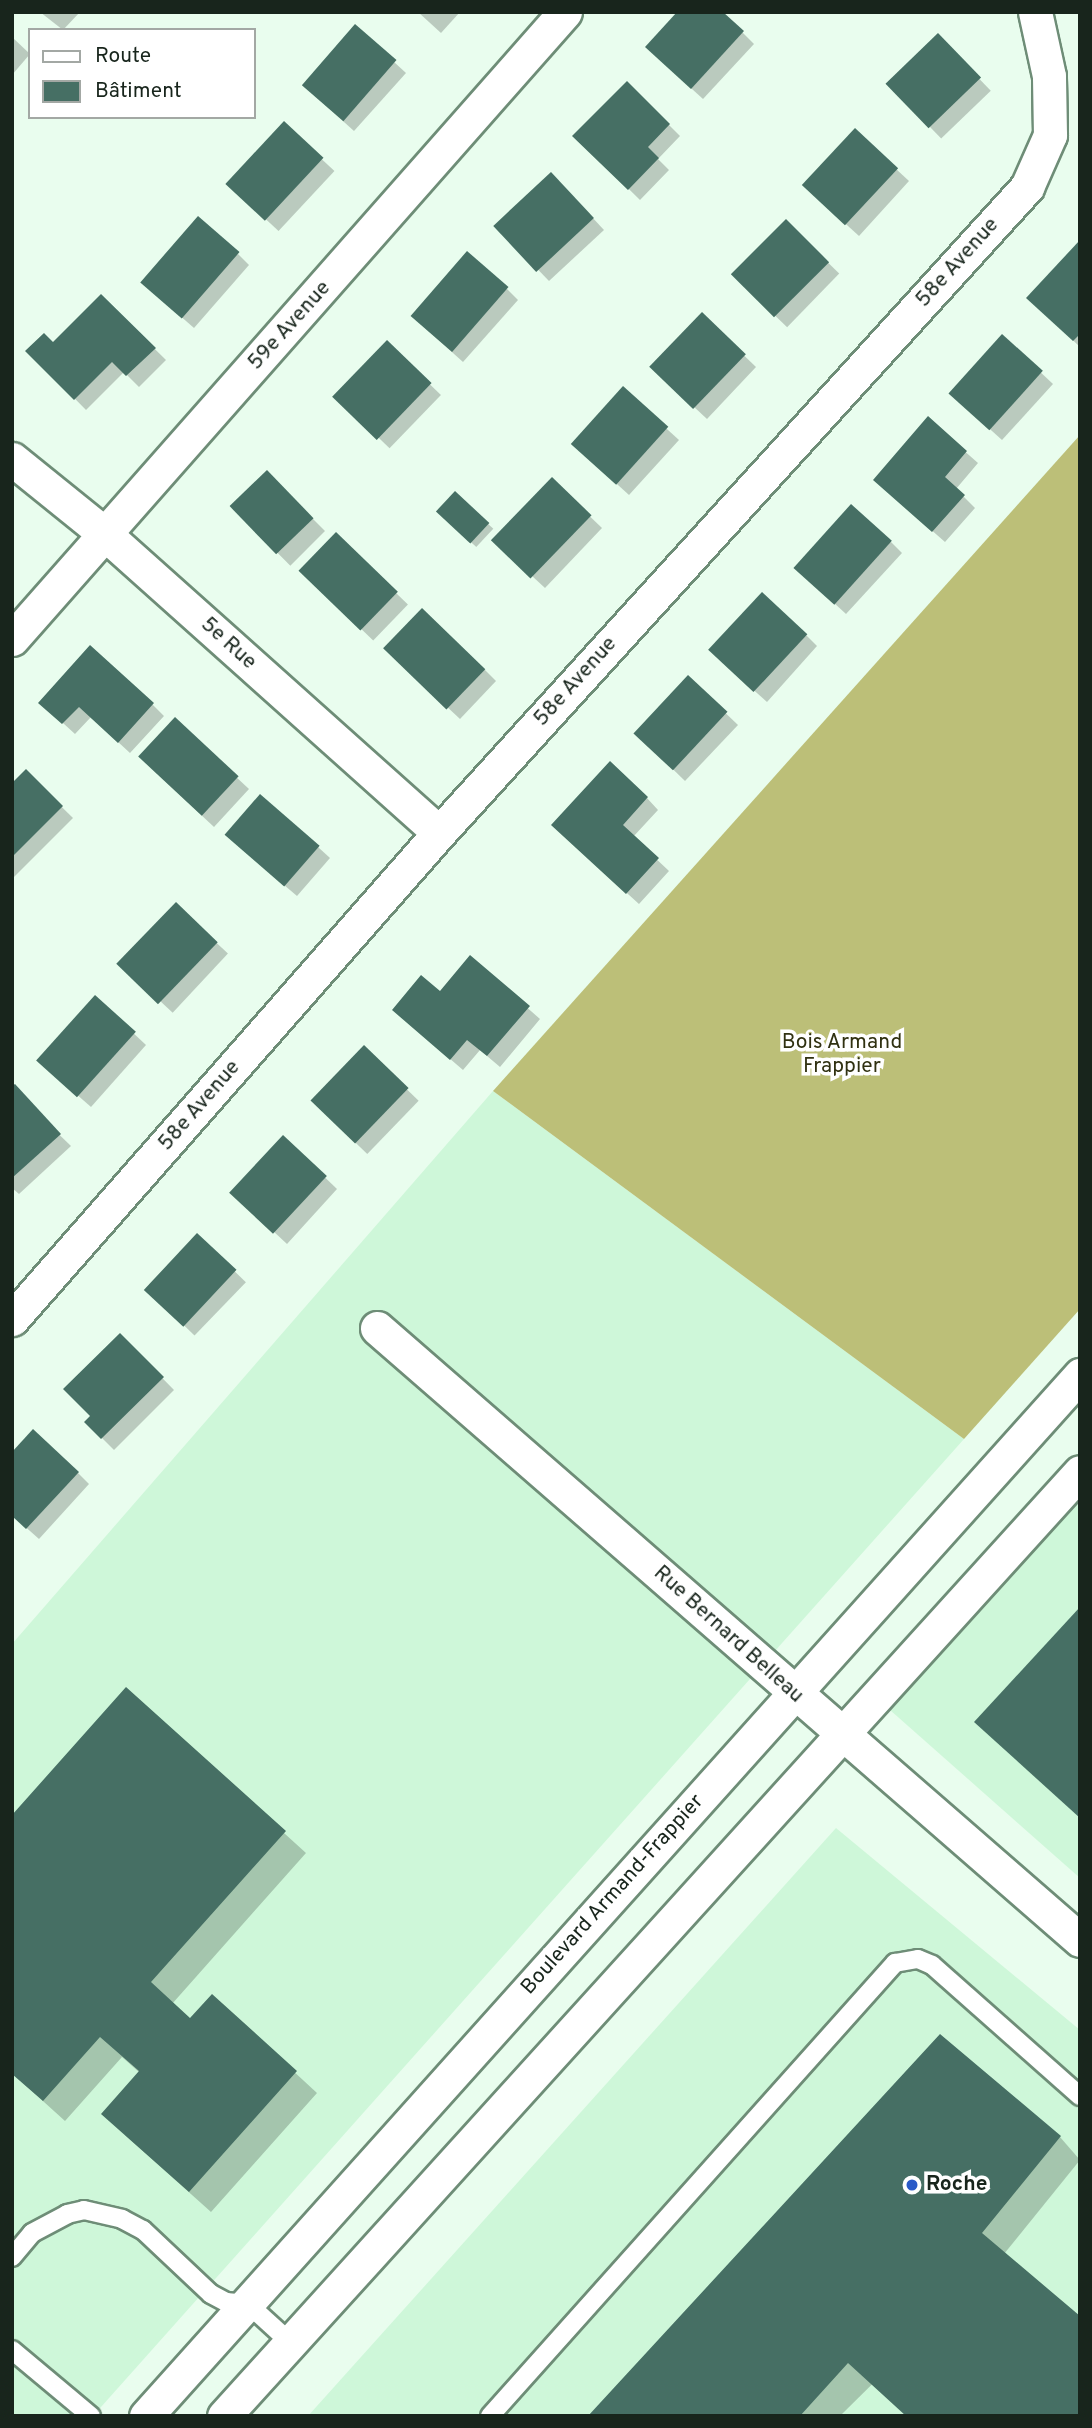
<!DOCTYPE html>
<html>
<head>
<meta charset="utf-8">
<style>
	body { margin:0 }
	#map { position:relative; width:1092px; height:2428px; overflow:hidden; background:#e9fdee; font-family:Overpass,sans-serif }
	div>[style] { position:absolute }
	.built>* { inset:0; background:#cef7d9 }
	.forest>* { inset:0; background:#bcbf78 }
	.shadow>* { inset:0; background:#0003; transform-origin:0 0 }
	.building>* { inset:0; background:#466f64; transform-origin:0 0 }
	.roads { filter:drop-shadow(2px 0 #6e8d77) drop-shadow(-2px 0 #6e8d77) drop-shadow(0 2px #6e8d77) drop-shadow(0 -2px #6e8d77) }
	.service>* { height:18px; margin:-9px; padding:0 9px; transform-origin:9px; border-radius:9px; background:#fff }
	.minor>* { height:33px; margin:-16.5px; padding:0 16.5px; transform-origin:16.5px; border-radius:16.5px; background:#fff }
	.dots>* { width:19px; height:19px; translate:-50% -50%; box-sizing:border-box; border:4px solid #fff; border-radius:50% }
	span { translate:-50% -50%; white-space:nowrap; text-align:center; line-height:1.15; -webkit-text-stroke:7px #fff; paint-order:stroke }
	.street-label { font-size:21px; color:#18251c }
	.park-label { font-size:21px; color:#303111 }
	.poi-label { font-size:21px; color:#18251c; font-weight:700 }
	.left { translate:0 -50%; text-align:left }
	.frame { position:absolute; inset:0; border:14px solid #18251c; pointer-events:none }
	.legend { position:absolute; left:28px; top:28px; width:228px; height:91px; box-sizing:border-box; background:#fff; border:2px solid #a3a8a4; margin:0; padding:9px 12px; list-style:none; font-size:21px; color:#18251c }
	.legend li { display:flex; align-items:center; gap:14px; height:35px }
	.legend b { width:35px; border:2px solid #a3a8a4 }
</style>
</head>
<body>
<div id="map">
	<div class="built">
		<i style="clip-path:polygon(493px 1091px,964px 1439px,93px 2416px,12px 2416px,12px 1644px)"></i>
		<i style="clip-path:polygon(1080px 1500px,1080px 1878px,890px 1710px)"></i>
		<i style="clip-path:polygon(836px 1828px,1080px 2030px,1080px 2416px,308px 2416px)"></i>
	</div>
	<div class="forest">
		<i style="clip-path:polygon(1080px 435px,1080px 1309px,964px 1439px,493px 1091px)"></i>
	</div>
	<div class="shadow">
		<i style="clip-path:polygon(40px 12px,80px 12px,63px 30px)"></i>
		<i style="clip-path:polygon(418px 12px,460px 12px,441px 33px)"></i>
		<i style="clip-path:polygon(355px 26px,406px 73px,354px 131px,314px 95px)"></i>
		<i style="clip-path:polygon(742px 32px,754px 44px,703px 99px,659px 59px)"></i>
		<i style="left:938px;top:36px;width:76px;height:69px;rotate:46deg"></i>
		<i style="clip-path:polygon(12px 37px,30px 54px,12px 75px)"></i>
		<i style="clip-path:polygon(627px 83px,680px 136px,658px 159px,669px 170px,640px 200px,575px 136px)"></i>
		<i style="left:284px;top:124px;width:69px;height:82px;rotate:43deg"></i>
		<i style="clip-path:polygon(855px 131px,909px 181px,859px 236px,816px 197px)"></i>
		<i style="clip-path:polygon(563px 186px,604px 230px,549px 281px,496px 226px)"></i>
		<i style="left:786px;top:222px;width:74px;height:75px;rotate:44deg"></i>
		<i style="clip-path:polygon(1080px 243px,1080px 347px,1040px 309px)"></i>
		<i style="clip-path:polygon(238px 254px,249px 265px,194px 328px,154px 293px)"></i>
		<i style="clip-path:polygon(506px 288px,518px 300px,463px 362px,424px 327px)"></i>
		<i style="clip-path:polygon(101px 296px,166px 360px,139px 387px,124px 372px,86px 410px,28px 351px,54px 345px)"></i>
		<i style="clip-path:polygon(702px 315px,756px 367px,707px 419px,663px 378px)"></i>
		<i style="clip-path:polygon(1002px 336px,1053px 384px,1002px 440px,962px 404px)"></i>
		<i style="left:387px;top:343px;width:75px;height:74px;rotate:44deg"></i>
		<i style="clip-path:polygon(623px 389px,679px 440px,629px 495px,585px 455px)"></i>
		<i style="clip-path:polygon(928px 419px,978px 463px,956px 489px,975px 508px,945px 542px,887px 491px)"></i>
		<i style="left:267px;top:473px;width:82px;height:49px;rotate:45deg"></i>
		<i style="clip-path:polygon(552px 480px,602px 528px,545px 588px,506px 552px)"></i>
		<i style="left:456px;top:494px;width:51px;height:25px;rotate:43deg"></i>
		<i style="left:336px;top:535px;width:100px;height:50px;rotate:44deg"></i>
		<i style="clip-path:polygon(891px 542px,902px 553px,846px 614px,808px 579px)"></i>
		<i style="clip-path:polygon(806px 635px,817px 646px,767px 702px,722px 662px)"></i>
		<i style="clip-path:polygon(397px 660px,485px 670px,496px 681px,460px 719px)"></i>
		<i style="clip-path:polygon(688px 677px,738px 725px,685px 781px,647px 744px)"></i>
		<i style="clip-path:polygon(41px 703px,152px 704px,164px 716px,130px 753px,91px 717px,75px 734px)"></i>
		<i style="clip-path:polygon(175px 720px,249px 789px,214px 827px,152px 769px)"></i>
		<i style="clip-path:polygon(26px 772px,73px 818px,14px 877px,12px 786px)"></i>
		<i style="clip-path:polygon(647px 798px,658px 810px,633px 837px,669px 871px,639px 904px,565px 837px)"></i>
		<i style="clip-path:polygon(238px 846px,318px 847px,330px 858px,297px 896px)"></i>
		<i style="left:176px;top:905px;width:71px;height:81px;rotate:43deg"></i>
		<i style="clip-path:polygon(471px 958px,540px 1019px,500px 1067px,480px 1050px,463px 1070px,406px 1021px,441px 994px)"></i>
		<i style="clip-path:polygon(95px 997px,146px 1045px,91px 1107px,50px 1071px)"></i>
		<i style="left:364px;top:1048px;width:76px;height:74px;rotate:44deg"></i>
		<i style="clip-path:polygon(12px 1089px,71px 1146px,19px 1194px,12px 1188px)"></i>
		<i style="clip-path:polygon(283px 1137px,337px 1189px,287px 1244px,243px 1203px)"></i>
		<i style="left:197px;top:1235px;width:68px;height:74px;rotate:44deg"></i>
		<i style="clip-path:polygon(120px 1335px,174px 1390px,114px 1450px,86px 1422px,93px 1416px)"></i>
		<i style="clip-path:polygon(78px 1473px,89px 1484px,39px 1539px,12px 1515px)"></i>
		<i style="clip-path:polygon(127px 1690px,306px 1853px,172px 2004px,191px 2020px,212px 1996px,317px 2093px,211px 2212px,125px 2135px,140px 2073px,122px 2057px,65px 2121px,12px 2073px)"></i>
		<i style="clip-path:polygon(1060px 2137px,1080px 2160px,1004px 2254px,840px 2416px,590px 2416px)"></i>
	</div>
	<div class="building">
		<i style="clip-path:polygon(677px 12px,723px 12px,744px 31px,691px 89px,645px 47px)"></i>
		<i style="left:355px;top:24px;width:55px;height:81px;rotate:41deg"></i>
		<i style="left:938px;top:33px;width:62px;height:73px;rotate:46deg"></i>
		<i style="clip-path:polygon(627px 81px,670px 124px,648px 147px,659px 158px,628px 190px,572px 136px)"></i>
		<i style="left:284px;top:121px;width:54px;height:86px;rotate:43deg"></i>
		<i style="left:855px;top:128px;width:59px;height:78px;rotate:43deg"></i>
		<i style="left:551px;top:172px;width:63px;height:79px;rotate:47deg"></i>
		<i style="left:198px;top:216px;width:55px;height:88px;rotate:41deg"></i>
		<i style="left:786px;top:219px;width:61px;height:78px;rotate:45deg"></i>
		<i style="clip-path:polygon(1080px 240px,1080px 334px,1073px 341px,1026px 298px)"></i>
		<i style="left:467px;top:251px;width:55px;height:86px;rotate:41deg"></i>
		<i style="clip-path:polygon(101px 294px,156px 348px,126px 376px,112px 362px,74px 400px,25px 351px,44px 333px,53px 342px)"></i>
		<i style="left:702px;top:312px;width:61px;height:76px;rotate:44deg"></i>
		<i style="left:1002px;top:334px;width:55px;height:80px;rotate:42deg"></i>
		<i style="left:387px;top:340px;width:62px;height:79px;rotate:44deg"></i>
		<i style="left:623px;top:386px;width:61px;height:78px;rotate:42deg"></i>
		<i style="clip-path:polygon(928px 416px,967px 451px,945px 477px,965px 495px,932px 532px,873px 480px)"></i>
		<i style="left:267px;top:470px;width:67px;height:52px;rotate:46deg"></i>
		<i style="left:552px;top:477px;width:55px;height:88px;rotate:44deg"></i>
		<i style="left:455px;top:491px;width:47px;height:28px;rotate:43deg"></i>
		<i style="left:851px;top:504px;width:55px;height:86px;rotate:42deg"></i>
		<i style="left:336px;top:532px;width:86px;height:54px;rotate:44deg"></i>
		<i style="left:762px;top:592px;width:62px;height:79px;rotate:43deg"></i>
		<i style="left:422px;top:608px;width:88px;height:56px;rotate:44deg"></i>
		<i style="clip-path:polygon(90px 645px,154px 703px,118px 743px,79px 707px,62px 724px,38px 703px)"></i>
		<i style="left:688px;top:675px;width:54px;height:80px;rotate:43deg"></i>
		<i style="left:175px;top:717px;width:87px;height:54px;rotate:43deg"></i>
		<i style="clip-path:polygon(610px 761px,648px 797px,623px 825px,659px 858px,626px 894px,551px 825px)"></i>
		<i style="clip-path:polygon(26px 769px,63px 806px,12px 857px,12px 783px)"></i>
		<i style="left:260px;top:794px;width:79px;height:54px;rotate:41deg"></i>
		<i style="left:176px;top:902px;width:58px;height:86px;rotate:44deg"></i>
		<i style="clip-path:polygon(470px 955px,530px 1006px,487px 1056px,467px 1040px,450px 1060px,392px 1010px,421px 975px,440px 991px)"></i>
		<i style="left:95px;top:995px;width:55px;height:88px;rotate:42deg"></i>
		<i style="left:364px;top:1045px;width:62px;height:77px;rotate:44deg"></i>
		<i style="clip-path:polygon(15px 1084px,61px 1134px,12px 1178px,12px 1086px)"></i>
		<i style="left:283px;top:1135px;width:60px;height:79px;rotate:43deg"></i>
		<i style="left:197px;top:1233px;width:54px;height:78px;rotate:43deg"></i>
		<i style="clip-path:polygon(120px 1333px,164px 1377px,101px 1439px,84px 1422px,90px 1416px,63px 1389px)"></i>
		<i style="clip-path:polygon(33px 1429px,79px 1472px,26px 1529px,12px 1516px,12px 1452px)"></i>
		<i style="clip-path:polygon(1080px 1607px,1080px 1818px,974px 1722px)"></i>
		<i style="clip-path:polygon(126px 1687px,286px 1831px,151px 1982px,190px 2018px,212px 1994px,297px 2071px,189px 2192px,101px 2114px,139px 2071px,100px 2037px,43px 2101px,12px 2074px,12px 1815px)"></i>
		<i style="clip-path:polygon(940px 2034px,1061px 2136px,982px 2233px,1080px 2316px,1080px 2416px,906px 2416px,848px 2363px,800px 2416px,588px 2416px)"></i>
	</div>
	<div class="roads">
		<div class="service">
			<i style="left:12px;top:2257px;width:31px;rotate:-50deg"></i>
			<i style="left:32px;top:2233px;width:40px;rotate:-28deg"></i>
			<i style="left:67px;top:2214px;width:17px;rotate:-13deg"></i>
			<i style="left:84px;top:2210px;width:39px;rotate:13deg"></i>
			<i style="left:122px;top:2219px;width:24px;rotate:28deg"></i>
			<i style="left:143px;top:2230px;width:93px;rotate:43.3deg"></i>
			<i style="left:211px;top:2294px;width:17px;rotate:28deg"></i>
			<i style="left:226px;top:2302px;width:22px;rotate:5deg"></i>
			<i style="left:248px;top:2304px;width:59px;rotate:42.3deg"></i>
			<i style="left:12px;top:2350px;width:103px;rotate:39.9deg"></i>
			<i style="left:490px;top:2416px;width:608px;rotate:-48.2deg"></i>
			<i style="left:895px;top:1963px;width:23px;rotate:-10deg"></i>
			<i style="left:918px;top:1959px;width:15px;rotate:23deg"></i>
			<i style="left:932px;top:1965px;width:198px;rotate:41.5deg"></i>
		</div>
		<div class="minor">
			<i style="left:12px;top:459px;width:119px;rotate:38.9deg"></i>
			<i style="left:105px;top:534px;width:448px;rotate:41.8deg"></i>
			<i style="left:12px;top:639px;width:836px;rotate:-48.59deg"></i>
			<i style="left:12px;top:1319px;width:647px;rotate:-48.7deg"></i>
			<i style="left:439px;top:833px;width:874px;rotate:-47.69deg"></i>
			<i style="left:1027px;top:187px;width:57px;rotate:-66.1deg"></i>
			<i style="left:1050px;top:135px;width:59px;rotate:-91deg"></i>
			<i style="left:1049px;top:76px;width:66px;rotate:-102.3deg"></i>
			<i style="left:377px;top:1328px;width:932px;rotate:41.04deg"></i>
			<i style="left:146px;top:2416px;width:1399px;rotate:-48.1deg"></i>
			<i style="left:224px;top:2416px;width:1274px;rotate:-47.8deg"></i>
		</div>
	</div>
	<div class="dots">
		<i style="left:912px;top:2185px;background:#2a5ac8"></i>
	</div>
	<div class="street-label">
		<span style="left:958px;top:263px;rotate:-48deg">58e Avenue</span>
		<span style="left:290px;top:326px;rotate:-48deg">59e Avenue</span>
		<span style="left:228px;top:644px;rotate:42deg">5e Rue</span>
		<span style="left:576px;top:682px;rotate:-48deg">58e Avenue</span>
		<span style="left:200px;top:1106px;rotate:-49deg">58e Avenue</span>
		<span style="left:728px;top:1635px;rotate:42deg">Rue Bernard Belleau</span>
		<span style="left:613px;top:1895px;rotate:-48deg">Boulevard Armand-Frappier</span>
	</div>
	<div class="park-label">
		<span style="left:842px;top:1055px">Bois Armand<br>Frappier</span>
	</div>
	<div class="poi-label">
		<span class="left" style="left:926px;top:2185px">Roche</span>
	</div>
	<div class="frame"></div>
	<ul class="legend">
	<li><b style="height:9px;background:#fff"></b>Route</li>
	<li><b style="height:19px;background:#466f64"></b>Bâtiment</li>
	</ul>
</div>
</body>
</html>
